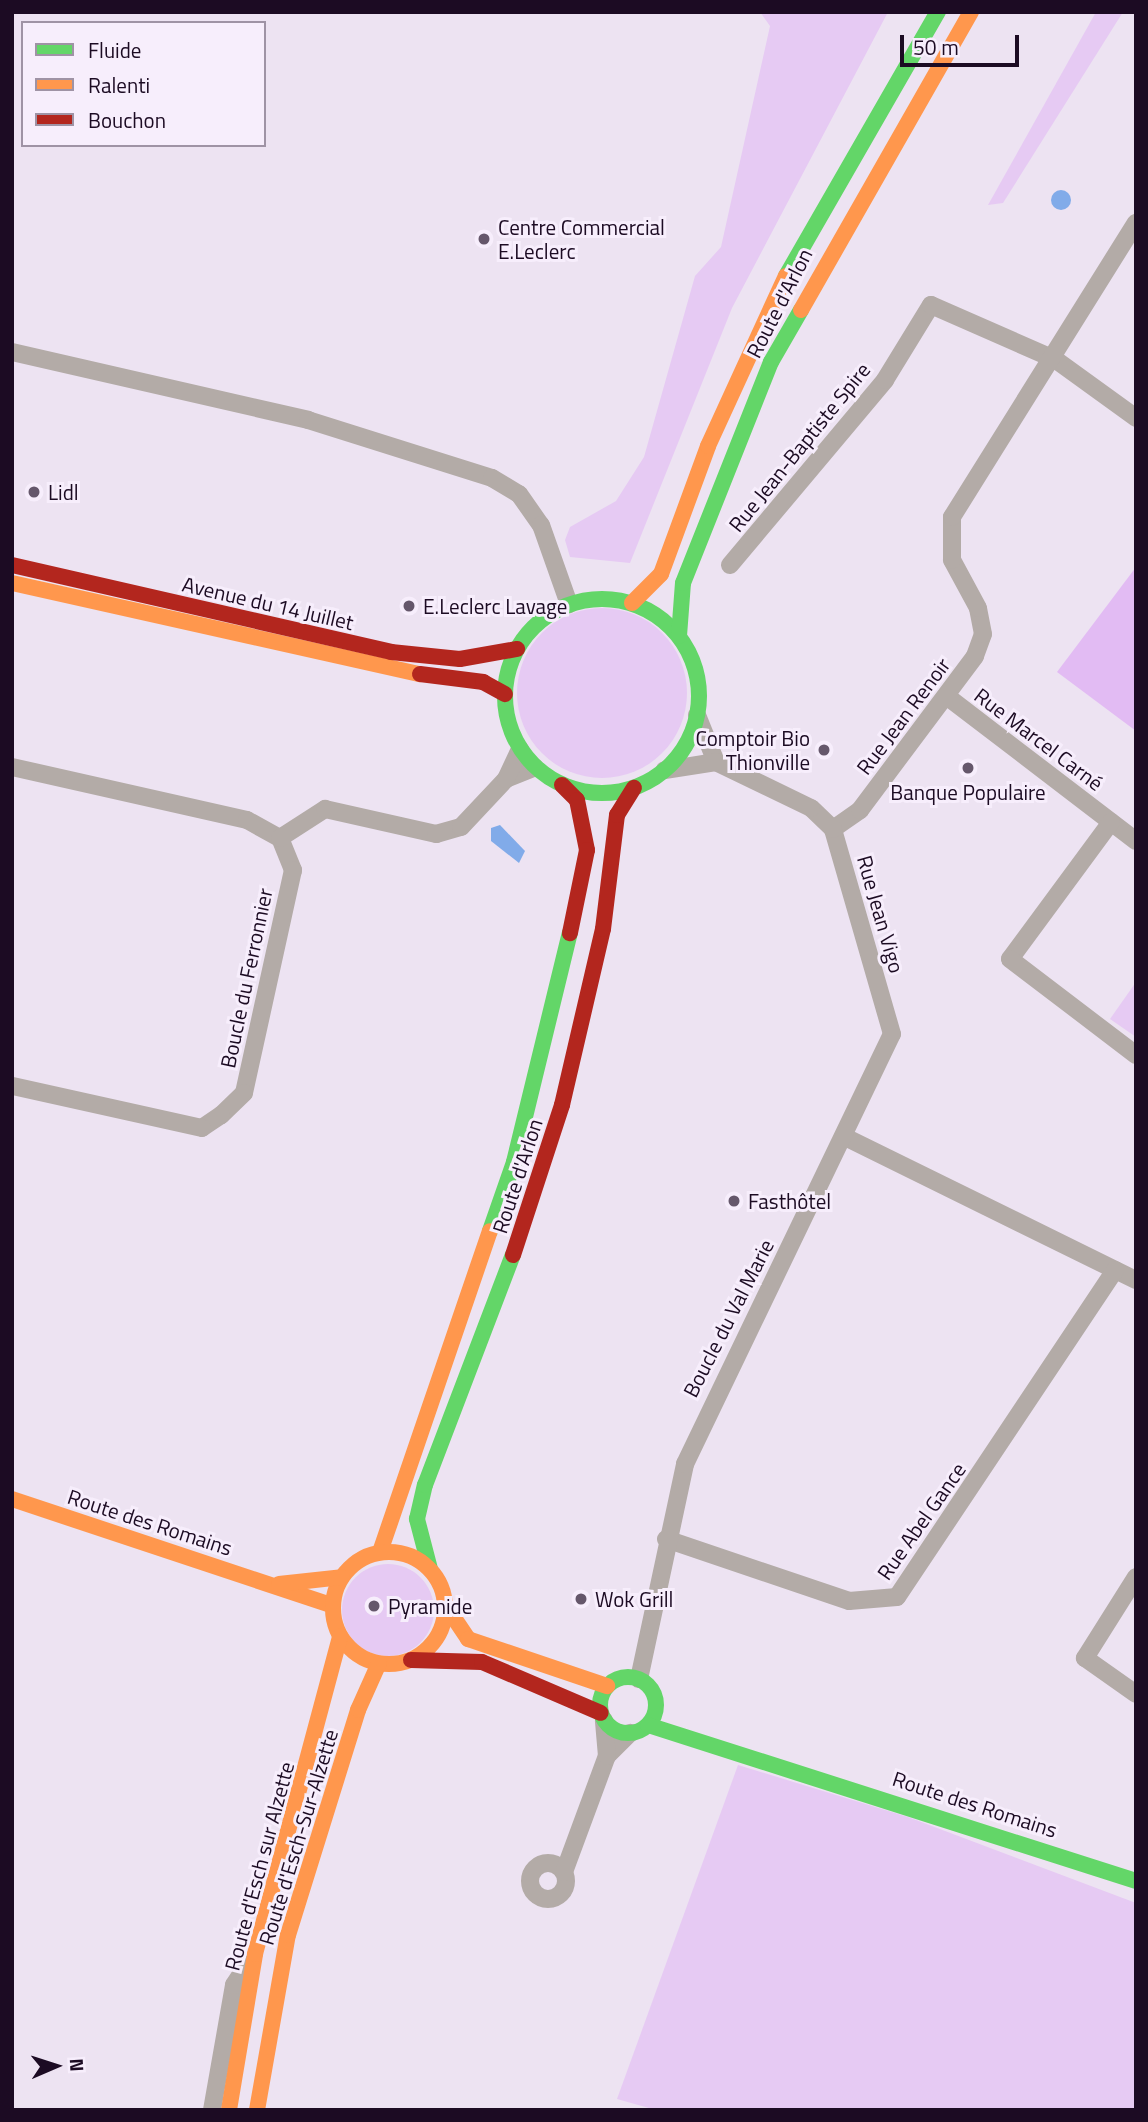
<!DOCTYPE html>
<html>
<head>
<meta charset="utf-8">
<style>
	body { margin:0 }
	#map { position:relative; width:1148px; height:2122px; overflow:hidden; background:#ede3f2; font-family:"Titillium Web",sans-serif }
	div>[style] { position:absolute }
	.green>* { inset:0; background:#e6caf3 }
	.round { border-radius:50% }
	.forest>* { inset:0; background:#e2bbf3 }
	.water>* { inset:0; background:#81abe9 }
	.street>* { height:18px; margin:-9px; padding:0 9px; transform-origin:9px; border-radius:9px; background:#b3aba7 }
	.street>.ring { margin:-9px; padding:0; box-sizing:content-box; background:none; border:18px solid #b3aba7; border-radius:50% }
	.fast>* { height:16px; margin:-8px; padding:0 8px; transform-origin:8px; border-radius:8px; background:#63d668 }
	.fast>.ring { margin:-8px; padding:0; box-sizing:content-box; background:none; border:16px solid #63d668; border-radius:50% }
	.slow>* { height:16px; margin:-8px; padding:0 8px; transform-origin:8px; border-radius:8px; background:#ff974d }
	.slow>.ring { margin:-8px; padding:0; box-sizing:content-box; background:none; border:16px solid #ff974d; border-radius:50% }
	.jam>* { height:16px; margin:-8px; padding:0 8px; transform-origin:8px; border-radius:8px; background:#b3261e }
	.dots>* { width:19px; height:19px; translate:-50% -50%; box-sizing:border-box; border:4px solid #f7eefc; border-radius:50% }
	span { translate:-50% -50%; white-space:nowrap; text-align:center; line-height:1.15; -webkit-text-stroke:6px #f7eefc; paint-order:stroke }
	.poi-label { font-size:21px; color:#1c0b23 }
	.left { translate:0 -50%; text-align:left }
	.right { translate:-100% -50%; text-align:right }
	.street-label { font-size:21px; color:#1c0b23 }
	.frame { position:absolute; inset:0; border:14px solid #1c0b23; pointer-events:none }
	.legend { position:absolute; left:21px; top:21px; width:245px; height:126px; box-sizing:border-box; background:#f7eefc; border:2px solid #9f93a5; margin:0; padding:9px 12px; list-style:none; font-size:21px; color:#1c0b23 }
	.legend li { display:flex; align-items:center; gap:14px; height:35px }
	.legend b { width:35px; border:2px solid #9f93a5 }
	.north { position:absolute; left:21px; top:2031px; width:70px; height:70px; -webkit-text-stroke:5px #f7eefc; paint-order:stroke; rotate:87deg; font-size:19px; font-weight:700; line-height:28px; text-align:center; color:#1c0b23 }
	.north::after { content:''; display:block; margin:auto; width:24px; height:32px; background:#1c0b23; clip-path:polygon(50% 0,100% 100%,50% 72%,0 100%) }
	.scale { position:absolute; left:900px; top:35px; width:119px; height:32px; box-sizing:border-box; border:4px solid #1c0b23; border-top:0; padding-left:9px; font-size:21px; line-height:24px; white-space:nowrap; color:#1c0b23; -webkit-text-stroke:5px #f7eefc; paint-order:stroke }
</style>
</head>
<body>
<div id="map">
	<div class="green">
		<i style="clip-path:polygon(760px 12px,888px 12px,732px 308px,630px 563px,570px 557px,565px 540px,570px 527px,616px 501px,644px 457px,695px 276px,721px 247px,770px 26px)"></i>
		<i style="clip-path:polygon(1096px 12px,1123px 12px,1003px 203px,988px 205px)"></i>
		<i class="round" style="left:517px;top:608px;width:170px;height:170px"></i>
		<i style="clip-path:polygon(1136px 982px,1136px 1037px,1110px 1019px)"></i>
		<i class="round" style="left:342px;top:1564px;width:92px;height:92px"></i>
		<i style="clip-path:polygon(738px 1765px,908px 1817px,1136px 1903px,1136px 2110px,656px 2110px,617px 2099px)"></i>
	</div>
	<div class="forest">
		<i style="clip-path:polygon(1136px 567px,1136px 731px,1057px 672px)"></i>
	</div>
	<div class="water">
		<i class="round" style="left:1051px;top:190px;width:20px;height:20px"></i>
		<i style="clip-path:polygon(500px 825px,525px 851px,519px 863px,491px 841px,491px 828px)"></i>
	</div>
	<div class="street">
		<i style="left:12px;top:352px;width:304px;rotate:12.9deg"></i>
		<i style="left:308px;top:420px;width:193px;rotate:17.5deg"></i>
		<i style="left:492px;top:478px;width:31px;rotate:31deg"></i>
		<i style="left:519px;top:494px;width:38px;rotate:55deg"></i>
		<i style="left:541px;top:525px;width:84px;rotate:70.5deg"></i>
		<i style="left:730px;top:565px;width:241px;rotate:-50deg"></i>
		<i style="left:885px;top:380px;width:88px;rotate:-58.5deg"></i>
		<i style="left:931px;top:305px;width:137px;rotate:23.7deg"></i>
		<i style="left:1056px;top:360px;width:99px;rotate:35.9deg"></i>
		<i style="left:949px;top:698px;width:235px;rotate:37.4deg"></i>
		<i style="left:697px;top:715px;width:51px;rotate:68deg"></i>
		<i style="left:12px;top:767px;width:241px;rotate:12.7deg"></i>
		<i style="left:247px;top:820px;width:38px;rotate:29deg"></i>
		<i style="left:280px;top:838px;width:35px;rotate:68deg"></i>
		<i style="left:293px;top:870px;width:228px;rotate:102.4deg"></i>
		<i style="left:244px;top:1093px;width:32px;rotate:136deg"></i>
		<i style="left:221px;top:1115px;width:23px;rotate:146deg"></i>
		<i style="left:202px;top:1128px;width:195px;rotate:-167.5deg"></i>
		<i style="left:506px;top:779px;width:31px;rotate:-22deg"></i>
		<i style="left:1111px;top:822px;width:170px;rotate:126.4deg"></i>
		<i style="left:1010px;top:959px;width:158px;rotate:37.3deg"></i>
		<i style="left:833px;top:829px;width:33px;rotate:-35deg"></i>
		<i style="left:860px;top:810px;width:192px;rotate:-53.2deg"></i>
		<i style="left:975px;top:656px;width:23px;rotate:-70deg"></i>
		<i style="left:983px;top:634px;width:26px;rotate:-101deg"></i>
		<i style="left:978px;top:608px;width:55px;rotate:-118.4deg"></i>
		<i style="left:952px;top:560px;width:43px;rotate:-90deg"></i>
		<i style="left:952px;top:517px;width:347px;rotate:-58deg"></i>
		<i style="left:280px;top:838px;width:54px;rotate:-32.8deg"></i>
		<i style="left:325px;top:809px;width:114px;rotate:12.7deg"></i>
		<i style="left:436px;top:834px;width:26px;rotate:-16deg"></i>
		<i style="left:461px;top:827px;width:66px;rotate:-46.8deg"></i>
		<i style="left:506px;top:779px;width:33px;rotate:-65deg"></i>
		<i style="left:845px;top:1137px;width:324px;rotate:26.2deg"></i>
		<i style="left:666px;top:1539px;width:193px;rotate:18.7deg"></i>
		<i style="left:849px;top:1601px;width:48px;rotate:-4.8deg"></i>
		<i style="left:897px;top:1597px;width:393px;rotate:-56.3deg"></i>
		<i style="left:1136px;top:1577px;width:96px;rotate:122.2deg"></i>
		<i style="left:1085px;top:1658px;width:62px;rotate:35.2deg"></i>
		<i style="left:639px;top:1679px;width:220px;rotate:-77.9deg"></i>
		<i style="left:685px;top:1464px;width:477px;rotate:-64.3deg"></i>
		<i style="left:892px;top:1034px;width:213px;rotate:-106.1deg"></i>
		<i style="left:833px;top:829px;width:30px;rotate:-136deg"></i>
		<i style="left:811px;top:808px;width:106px;rotate:-154.2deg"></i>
		<i style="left:716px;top:762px;width:52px;rotate:171.1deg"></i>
		<i style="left:607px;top:1756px;width:33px;rotate:-45deg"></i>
		<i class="ring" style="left:530px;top:1863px;width:18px;height:18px"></i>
		<i style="left:564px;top:1872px;width:124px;rotate:-69.7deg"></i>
		<i style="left:607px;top:1756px;width:36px;rotate:-95deg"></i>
		<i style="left:212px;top:2110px;width:127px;rotate:-80deg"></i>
		<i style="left:234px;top:1985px;width:27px;rotate:-57deg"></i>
	</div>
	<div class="fast">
		<i style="left:786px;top:276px;width:305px;rotate:-60.1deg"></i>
		<i class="ring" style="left:505px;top:599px;width:178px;height:178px"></i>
		<i style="left:679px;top:636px;width:53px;rotate:-85.7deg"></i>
		<i style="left:683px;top:583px;width:238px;rotate:-68.3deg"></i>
		<i style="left:771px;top:362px;width:60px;rotate:-60deg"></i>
		<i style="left:490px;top:1231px;width:73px;rotate:-70.8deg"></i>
		<i style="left:514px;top:1162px;width:236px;rotate:-76.3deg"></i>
		<i style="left:430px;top:1569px;width:52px;rotate:-104.6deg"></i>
		<i style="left:417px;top:1519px;width:35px;rotate:-77deg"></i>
		<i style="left:425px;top:1485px;width:246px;rotate:-69.1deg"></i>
		<i class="ring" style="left:600px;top:1677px;width:40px;height:40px"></i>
		<i style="left:648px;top:1725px;width:512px;rotate:17.73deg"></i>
	</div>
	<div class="slow">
		<i style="left:801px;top:310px;width:343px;rotate:-60.3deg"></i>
		<i style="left:12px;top:583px;width:418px;rotate:12.6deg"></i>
		<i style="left:632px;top:603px;width:41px;rotate:-45deg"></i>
		<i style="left:661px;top:574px;width:136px;rotate:-69.8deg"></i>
		<i style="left:708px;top:446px;width:187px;rotate:-65.4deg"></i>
		<i style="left:12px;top:1499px;width:338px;rotate:18.4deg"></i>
		<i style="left:380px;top:1552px;width:339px;rotate:-71.1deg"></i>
		<i class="ring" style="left:333px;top:1552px;width:96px;height:96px"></i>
		<i style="left:279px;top:1584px;width:63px;rotate:-6.3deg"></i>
		<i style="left:446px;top:1606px;width:40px;rotate:56deg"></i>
		<i style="left:468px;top:1639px;width:147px;rotate:18.7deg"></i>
		<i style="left:229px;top:2110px;width:158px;rotate:-80.5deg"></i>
		<i style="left:255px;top:1954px;width:329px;rotate:-75deg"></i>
		<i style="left:257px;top:2110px;width:178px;rotate:-80deg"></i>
		<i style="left:288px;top:1935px;width:236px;rotate:-72.7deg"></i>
		<i style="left:358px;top:1710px;width:51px;rotate:-65.9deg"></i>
	</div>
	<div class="jam">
		<i style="left:12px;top:565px;width:389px;rotate:12.9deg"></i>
		<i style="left:391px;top:652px;width:69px;rotate:5.8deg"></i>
		<i style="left:460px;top:659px;width:58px;rotate:-10deg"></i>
		<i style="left:420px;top:674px;width:64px;rotate:7.2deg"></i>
		<i style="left:483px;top:682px;width:25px;rotate:29deg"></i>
		<i style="left:562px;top:785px;width:21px;rotate:45deg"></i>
		<i style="left:577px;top:800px;width:51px;rotate:78.7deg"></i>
		<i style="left:587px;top:850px;width:85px;rotate:101.6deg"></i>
		<i style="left:513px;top:1255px;width:158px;rotate:-71.9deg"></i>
		<i style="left:562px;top:1105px;width:181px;rotate:-76.9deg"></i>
		<i style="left:603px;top:929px;width:115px;rotate:-83deg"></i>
		<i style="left:617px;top:815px;width:32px;rotate:-58deg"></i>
		<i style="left:411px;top:1660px;width:71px;rotate:1.6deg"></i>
		<i style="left:482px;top:1662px;width:129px;rotate:23.2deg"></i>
	</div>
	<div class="dots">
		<i style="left:484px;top:239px;background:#65576b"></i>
		<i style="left:34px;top:492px;background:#65576b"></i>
		<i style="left:409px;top:606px;background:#65576b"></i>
		<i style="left:824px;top:750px;background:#65576b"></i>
		<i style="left:968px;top:768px;background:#65576b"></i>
		<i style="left:734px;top:1201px;background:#65576b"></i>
		<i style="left:581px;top:1599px;background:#65576b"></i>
		<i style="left:374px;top:1606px;background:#65576b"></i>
	</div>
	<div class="poi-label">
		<span class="left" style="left:498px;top:239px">Centre Commercial<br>E.Leclerc</span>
		<span class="left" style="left:48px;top:492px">Lidl</span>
		<span class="left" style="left:423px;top:606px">E.Leclerc Lavage</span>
		<span class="right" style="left:810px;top:750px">Comptoir Bio<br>Thionville</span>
		<span style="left:968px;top:792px">Banque Populaire</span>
		<span class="left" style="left:748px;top:1201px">Fasthôtel</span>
		<span class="left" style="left:595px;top:1599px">Wok Grill</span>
		<span class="left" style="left:388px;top:1606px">Pyramide</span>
	</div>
	<div class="street-label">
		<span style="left:779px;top:303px;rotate:-63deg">Route d'Arlon</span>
		<span style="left:799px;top:447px;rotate:-51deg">Rue Jean-Baptiste Spire</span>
		<span style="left:268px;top:603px;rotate:13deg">Avenue du 14 Juillet</span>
		<span style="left:903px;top:716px;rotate:-53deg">Rue Jean Renoir</span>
		<span style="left:1039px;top:739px;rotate:37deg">Rue Marcel Carné</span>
		<span style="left:881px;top:914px;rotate:74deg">Rue Jean Vigo</span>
		<span style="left:246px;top:978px;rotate:-78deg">Boucle du Ferronnier</span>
		<span style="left:517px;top:1176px;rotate:-72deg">Route d'Arlon</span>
		<span style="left:728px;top:1318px;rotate:-63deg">Boucle du Val Marie</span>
		<span style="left:921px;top:1521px;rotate:-55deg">Rue Abel Gance</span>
		<span style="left:150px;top:1522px;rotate:18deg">Route des Romains</span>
		<span style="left:975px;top:1804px;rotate:18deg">Route des Romains</span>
		<span style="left:298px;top:1837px;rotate:-73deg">Route d'Esch-Sur-Alzette</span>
		<span style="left:259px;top:1866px;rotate:-75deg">Route d'Esch sur Alzette</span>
	</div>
	<div class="frame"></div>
	<ul class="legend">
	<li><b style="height:9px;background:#63d668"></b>Fluide</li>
	<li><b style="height:9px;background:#ff974d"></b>Ralenti</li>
	<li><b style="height:9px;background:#b3261e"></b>Bouchon</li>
	</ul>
	<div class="north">N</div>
	<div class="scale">50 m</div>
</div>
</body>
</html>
